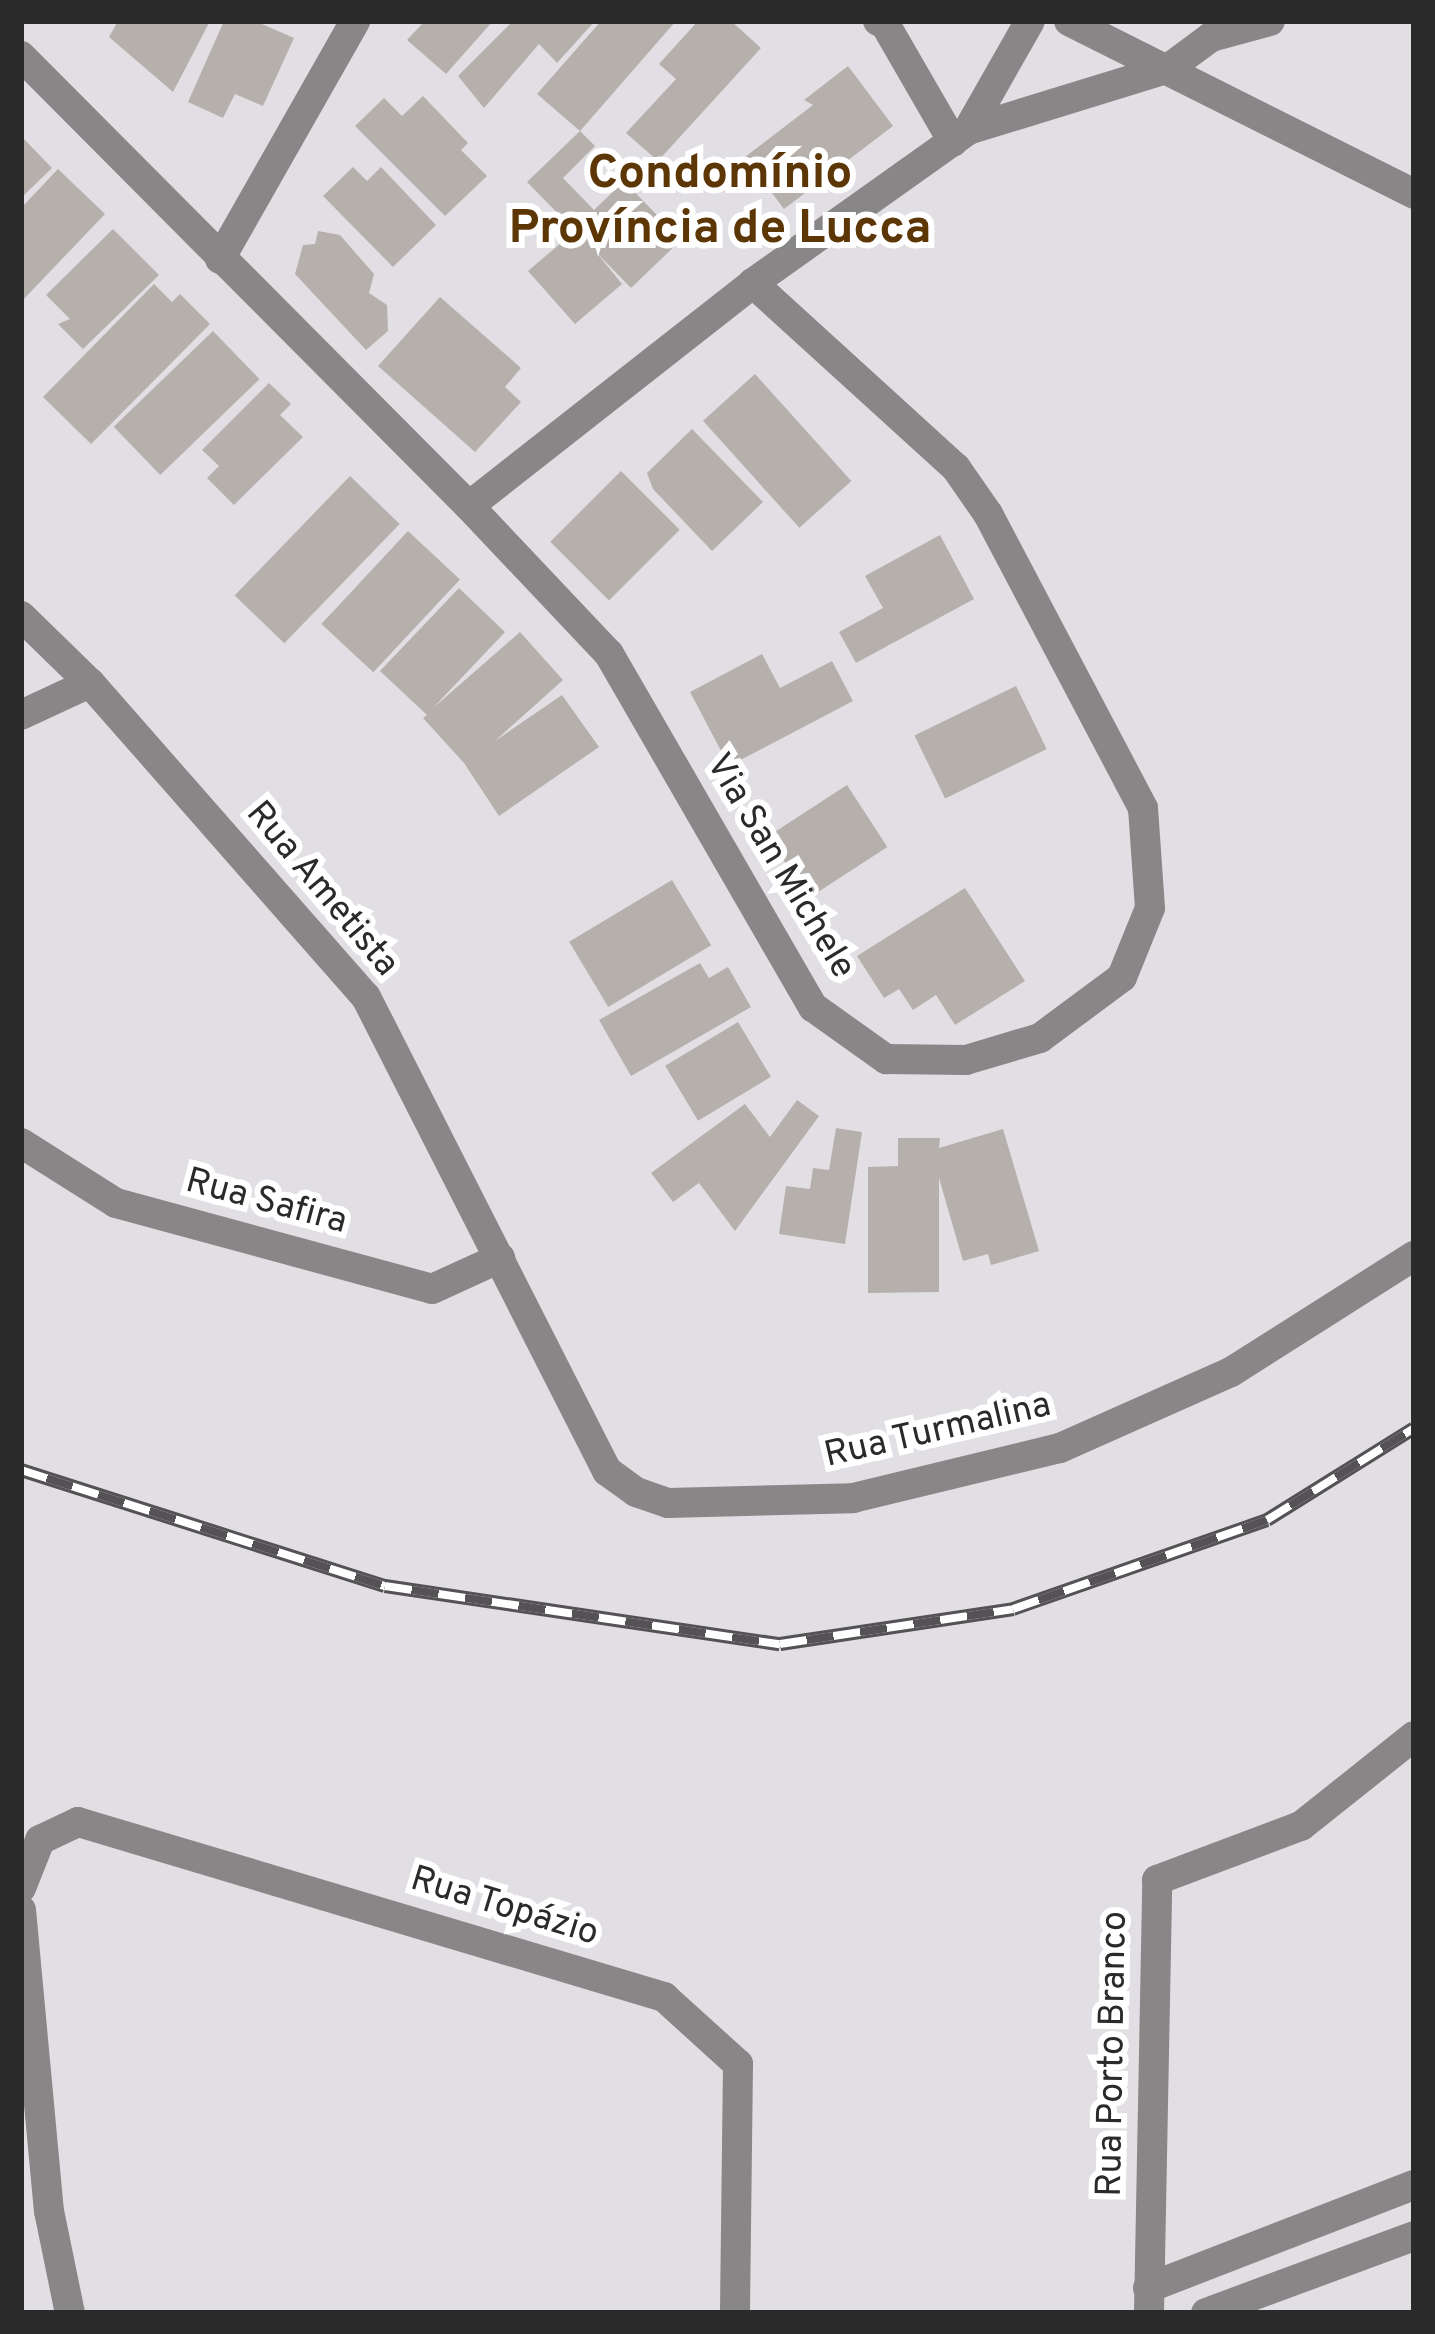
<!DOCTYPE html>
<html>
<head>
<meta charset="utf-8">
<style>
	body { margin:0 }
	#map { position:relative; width:1435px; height:2334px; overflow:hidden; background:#e2dfe4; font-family:Overpass,sans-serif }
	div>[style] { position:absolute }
	.building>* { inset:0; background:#b5b0ac; transform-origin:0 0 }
	.minor>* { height:30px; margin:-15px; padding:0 15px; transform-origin:15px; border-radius:15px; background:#898687 }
	.rail>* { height:14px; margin-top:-7px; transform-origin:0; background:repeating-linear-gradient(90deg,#fff 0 27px,#545254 0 54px); box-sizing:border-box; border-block:3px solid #545254 }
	span { translate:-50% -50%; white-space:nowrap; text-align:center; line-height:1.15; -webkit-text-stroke:12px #fff; paint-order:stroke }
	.street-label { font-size:36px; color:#2b2a2b }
	.district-label { font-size:48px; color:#5d3606; font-weight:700 }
	.frame { position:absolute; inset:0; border:24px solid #2b2a2b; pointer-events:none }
</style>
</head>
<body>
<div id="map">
	<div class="building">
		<i style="clip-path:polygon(118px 21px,210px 21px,173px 92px,109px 37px)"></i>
		<i style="clip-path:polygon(224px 21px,255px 21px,294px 38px,263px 106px,235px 94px,223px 118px,188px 102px)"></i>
		<i style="clip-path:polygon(425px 21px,493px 21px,446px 74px,407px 40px)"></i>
		<i style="clip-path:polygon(513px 21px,595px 21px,557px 63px,539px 44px,484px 108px,458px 76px)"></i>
		<i style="clip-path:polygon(601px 21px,676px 21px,580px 131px,537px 94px)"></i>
		<i style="clip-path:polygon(698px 21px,731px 21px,761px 48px,658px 161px,626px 133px,676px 79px,659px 64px)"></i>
		<i style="clip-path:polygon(848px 66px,893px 126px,784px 209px,745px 157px,813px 105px,804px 100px)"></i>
		<i style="clip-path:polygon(423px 96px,468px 143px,461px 150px,487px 176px,445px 216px,355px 126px,384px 98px,402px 116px)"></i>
		<i style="clip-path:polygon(580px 131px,595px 146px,563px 178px,594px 210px,624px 181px,681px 240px,631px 288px,596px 252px,622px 284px,575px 324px,528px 271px,575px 231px,527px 182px)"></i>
		<i style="clip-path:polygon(21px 136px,52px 168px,21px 198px)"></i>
		<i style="clip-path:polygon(353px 167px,367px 181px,381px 167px,436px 225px,393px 267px,323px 196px)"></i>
		<i style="clip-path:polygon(58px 169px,105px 214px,21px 302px,21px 208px)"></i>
		<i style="clip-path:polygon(113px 229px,159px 275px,83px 349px,58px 324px,70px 319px,46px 295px)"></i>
		<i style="clip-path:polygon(318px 231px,340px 235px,374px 274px,369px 293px,387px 305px,388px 331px,366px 350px,295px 274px,303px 245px,315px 244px)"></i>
		<i style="clip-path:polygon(154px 284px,172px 302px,180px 294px,210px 324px,91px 444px,43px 397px)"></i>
		<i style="clip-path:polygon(440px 297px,521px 368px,505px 387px,521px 402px,475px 452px,378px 366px)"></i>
		<i style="left:213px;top:331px;width:67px;height:138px;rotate:46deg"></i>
		<i style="left:755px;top:374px;width:144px;height:70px;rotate:48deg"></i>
		<i style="clip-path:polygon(269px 383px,291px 404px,280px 415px,303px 437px,234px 505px,207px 478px,219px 466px,202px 450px)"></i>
		<i style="clip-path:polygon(692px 429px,763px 502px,712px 551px,653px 489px,647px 473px)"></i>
		<i style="left:621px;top:471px;width:83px;height:100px;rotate:45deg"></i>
		<i style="left:350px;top:476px;width:69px;height:166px;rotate:44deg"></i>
		<i style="left:408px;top:531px;width:71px;height:127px;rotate:43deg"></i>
		<i style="clip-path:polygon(940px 535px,974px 599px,856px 663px,839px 632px,883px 608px,865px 576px)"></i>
		<i style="clip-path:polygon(459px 588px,505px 632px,433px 708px,520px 632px,563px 680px,495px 741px,562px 695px,599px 747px,499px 816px,464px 763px,423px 718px,427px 715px,380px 671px)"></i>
		<i style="clip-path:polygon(762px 654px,780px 688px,832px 661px,853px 701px,729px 766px,690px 692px)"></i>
		<i style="left:1016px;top:686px;width:70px;height:113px;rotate:64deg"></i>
		<i style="left:847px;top:785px;width:74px;height:94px;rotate:57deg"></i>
		<i style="left:672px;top:880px;width:76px;height:120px;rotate:59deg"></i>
		<i style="clip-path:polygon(965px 888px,1025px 981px,955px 1025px,936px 995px,913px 1010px,899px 989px,884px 998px,857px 956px)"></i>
		<i style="clip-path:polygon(700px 963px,709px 978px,728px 967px,751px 1007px,631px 1076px,599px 1020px)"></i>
		<i style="left:738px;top:1022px;width:64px;height:85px;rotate:59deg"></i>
		<i style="clip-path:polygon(797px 1100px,819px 1116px,735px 1231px,699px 1183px,673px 1202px,651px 1173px,745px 1104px,770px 1137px)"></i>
		<i style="clip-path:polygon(836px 1128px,862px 1132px,845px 1244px,779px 1234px,786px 1186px,810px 1189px,813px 1168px,829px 1170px)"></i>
		<i style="clip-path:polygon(1003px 1129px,1039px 1251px,991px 1265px,988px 1254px,963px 1261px,939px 1178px,939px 1292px,868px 1293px,868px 1167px,898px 1166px,898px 1138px,940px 1138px,939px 1148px)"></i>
	</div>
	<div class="minor">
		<i style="left:878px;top:21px;width:8px;rotate:23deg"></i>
		<i style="left:885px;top:24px;width:136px;rotate:60deg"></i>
		<i style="left:1069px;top:21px;width:386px;rotate:26.6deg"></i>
		<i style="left:21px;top:56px;width:635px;rotate:45.13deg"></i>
		<i style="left:469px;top:506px;width:204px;rotate:46.6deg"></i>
		<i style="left:609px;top:654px;width:408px;rotate:60deg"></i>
		<i style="left:813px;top:1007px;width:90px;rotate:35.5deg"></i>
		<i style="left:886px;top:1059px;width:80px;rotate:0.7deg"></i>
		<i style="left:966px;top:1060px;width:77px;rotate:-16.6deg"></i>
		<i style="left:1040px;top:1038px;width:102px;rotate:-36.6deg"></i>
		<i style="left:1122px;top:977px;width:74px;rotate:-67.9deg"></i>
		<i style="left:1150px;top:908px;width:100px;rotate:-94deg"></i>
		<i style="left:1143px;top:808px;width:332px;rotate:-117.8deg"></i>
		<i style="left:988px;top:514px;width:56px;rotate:-124.8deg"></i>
		<i style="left:956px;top:468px;width:275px;rotate:-137.7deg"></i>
		<i style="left:968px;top:130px;width:125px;rotate:-60.4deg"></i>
		<i style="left:220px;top:259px;width:274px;rotate:-60.4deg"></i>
		<i style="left:469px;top:506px;width:361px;rotate:-38.1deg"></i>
		<i style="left:753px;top:283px;width:264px;rotate:-35.4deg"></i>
		<i style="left:968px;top:130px;width:210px;rotate:-17.1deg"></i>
		<i style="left:1169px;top:68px;width:52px;rotate:-36.4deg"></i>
		<i style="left:1211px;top:37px;width:61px;rotate:-15.2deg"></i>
		<i style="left:21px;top:616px;width:96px;rotate:44.2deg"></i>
		<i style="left:90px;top:683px;width:418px;rotate:48.7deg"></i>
		<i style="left:366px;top:997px;width:532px;rotate:63.05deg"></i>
		<i style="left:607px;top:1471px;width:36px;rotate:36deg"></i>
		<i style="left:636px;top:1492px;width:34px;rotate:19deg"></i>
		<i style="left:668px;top:1503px;width:185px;rotate:-1.5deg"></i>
		<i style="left:853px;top:1498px;width:213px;rotate:-13.6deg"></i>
		<i style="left:1060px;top:1448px;width:187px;rotate:-24deg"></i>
		<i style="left:1231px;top:1372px;width:217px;rotate:-32.4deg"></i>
		<i style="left:21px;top:715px;width:76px;rotate:-24.9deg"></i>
		<i style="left:21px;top:1143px;width:112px;rotate:32.3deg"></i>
		<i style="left:116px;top:1203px;width:327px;rotate:15.2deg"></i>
		<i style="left:432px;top:1289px;width:75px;rotate:-24.5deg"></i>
		<i style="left:21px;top:1888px;width:52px;rotate:-68.4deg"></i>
		<i style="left:40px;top:1840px;width:42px;rotate:-25.3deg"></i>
		<i style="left:78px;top:1822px;width:612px;rotate:16.63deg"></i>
		<i style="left:664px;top:1997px;width:100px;rotate:42.2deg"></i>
		<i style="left:738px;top:2064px;width:249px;rotate:90.7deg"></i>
		<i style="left:21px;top:1910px;width:302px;rotate:84.7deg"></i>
		<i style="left:49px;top:2211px;width:104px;rotate:78.4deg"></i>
		<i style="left:1148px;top:2288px;width:285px;rotate:-21.2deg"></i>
		<i style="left:1149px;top:2313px;width:433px;rotate:-88.9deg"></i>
		<i style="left:1157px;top:1880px;width:154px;rotate:-20.6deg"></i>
		<i style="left:1301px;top:1826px;width:144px;rotate:-38.5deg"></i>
		<i style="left:1206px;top:2313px;width:222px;rotate:-20.3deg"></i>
	</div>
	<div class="rail">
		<i style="left:21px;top:1470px;width:382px;rotate:17.7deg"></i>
		<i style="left:385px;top:1586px;width:399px;rotate:8.4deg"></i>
		<i style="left:780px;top:1644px;width:236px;rotate:-8.5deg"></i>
		<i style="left:1013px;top:1609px;width:269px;rotate:-19.3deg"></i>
		<i style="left:1267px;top:1520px;width:173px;rotate:-32deg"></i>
	</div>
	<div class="street-label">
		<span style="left:779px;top:867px;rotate:59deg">Via San Michele</span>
		<span style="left:321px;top:890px;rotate:50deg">Rua Ametista</span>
		<span style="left:266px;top:1203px;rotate:15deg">Rua Safira</span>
		<span style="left:938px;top:1432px;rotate:-13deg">Rua Turmalina</span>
		<span style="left:504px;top:1908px;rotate:17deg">Rua Topázio</span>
		<span style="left:1114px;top:2054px;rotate:-89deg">Rua Porto Branco</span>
	</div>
	<div class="district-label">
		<span style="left:720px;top:203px">Condomínio<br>Província de Lucca</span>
	</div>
	<div class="frame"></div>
</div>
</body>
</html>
